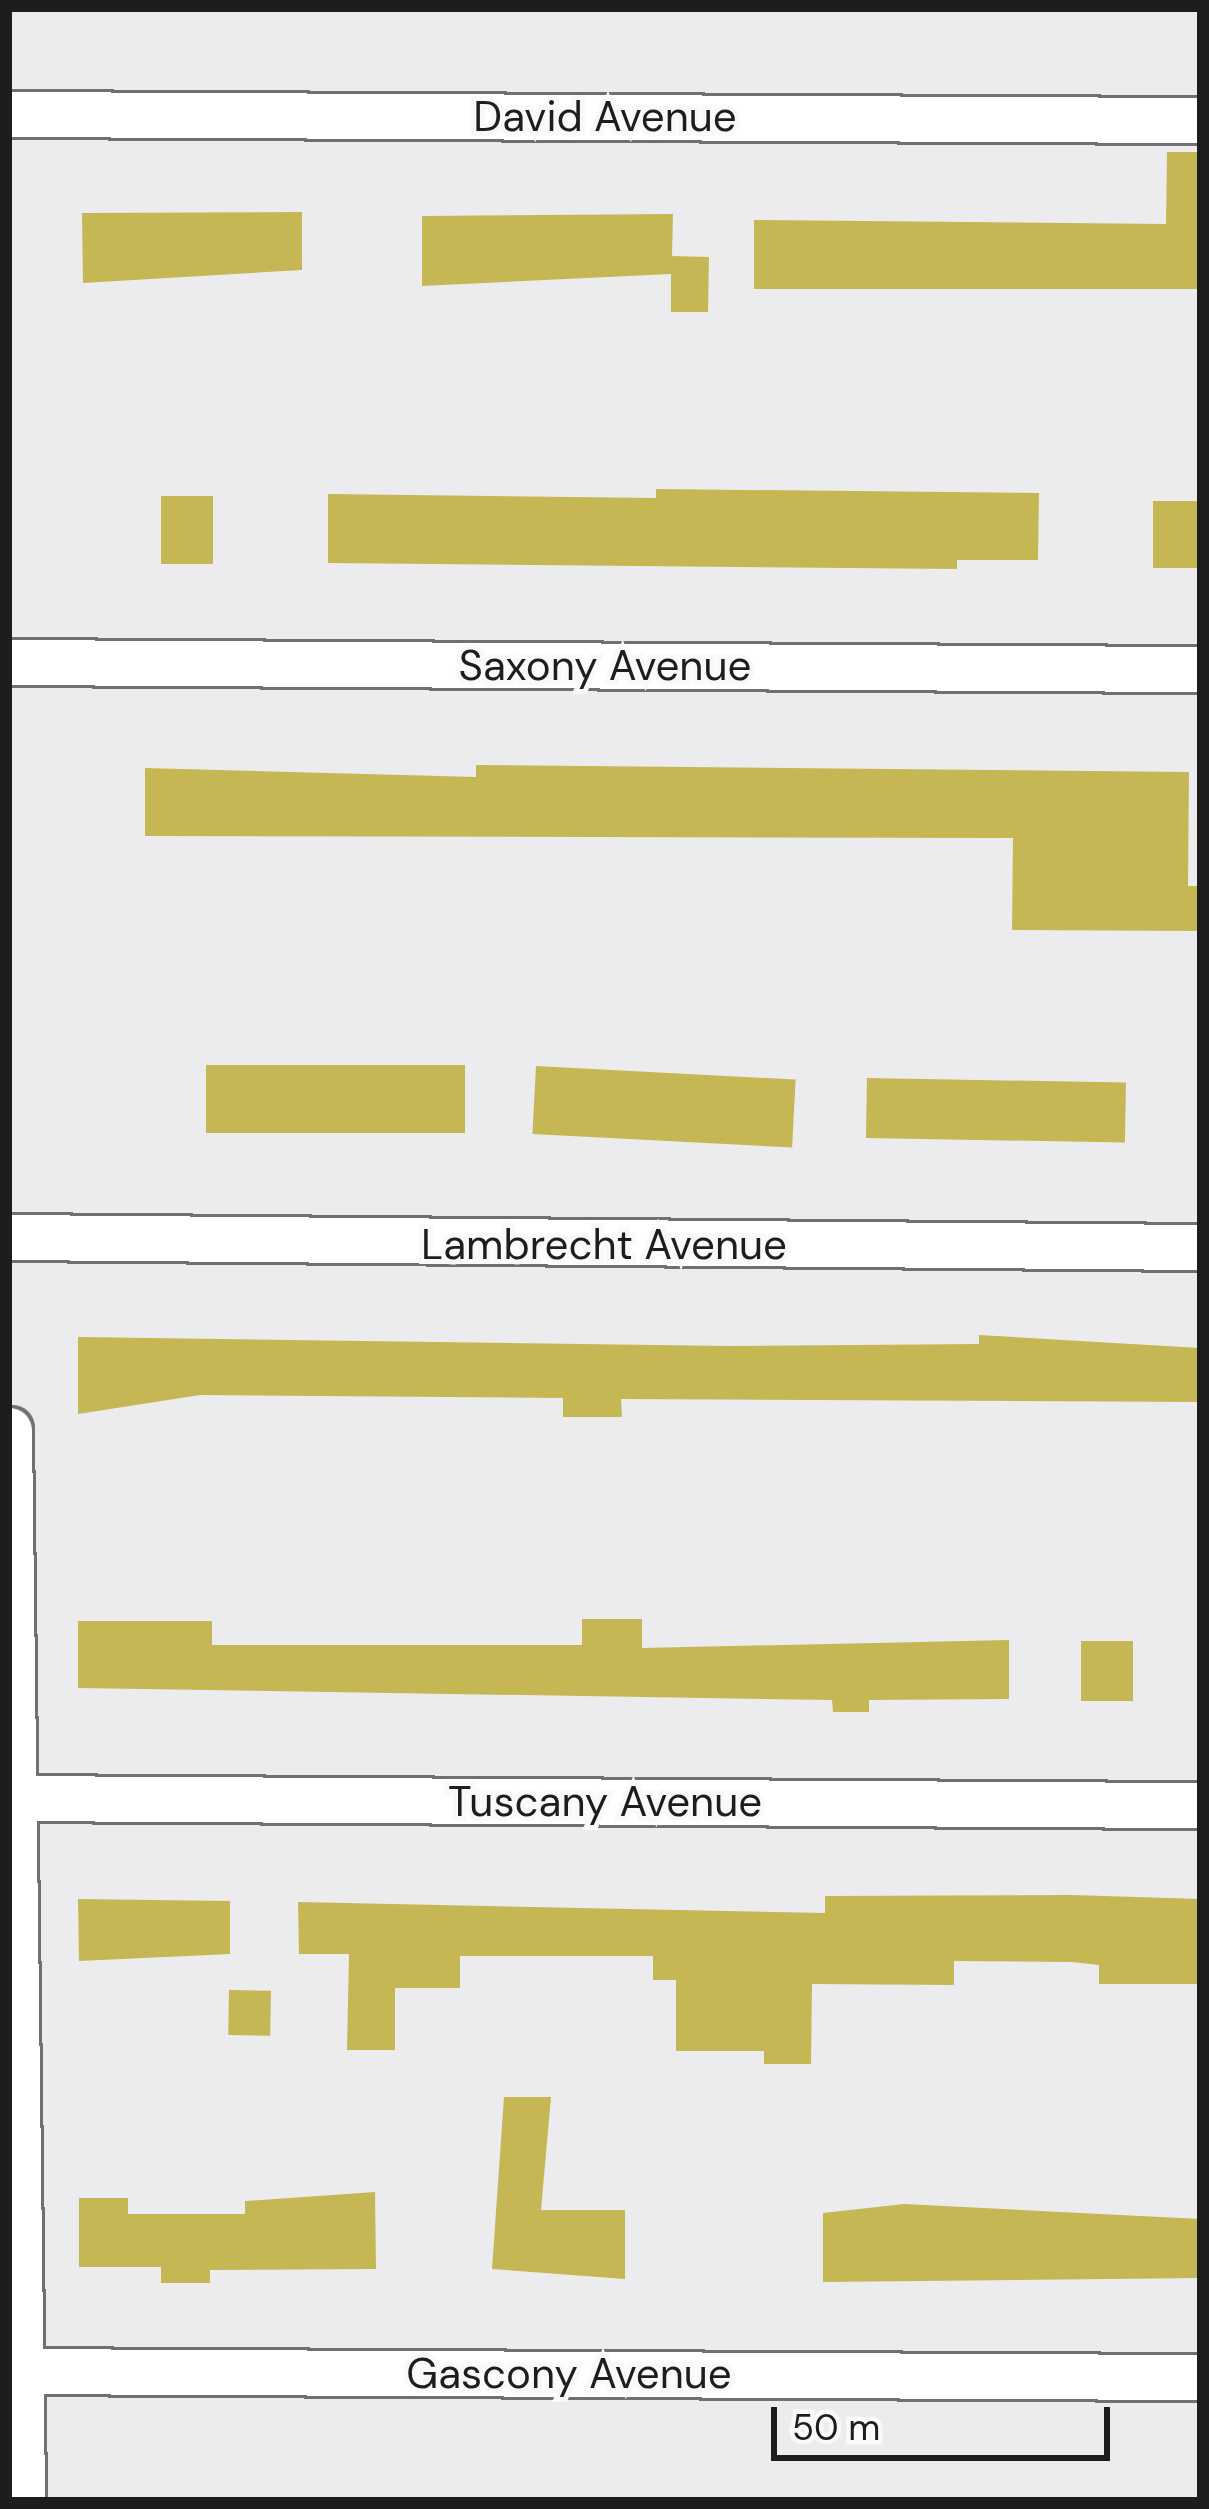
<!DOCTYPE html>
<html>
<head>
<meta charset="utf-8">
<style>
	body { margin:0 }
	#map { position:relative; width:1209px; height:2509px; overflow:hidden; background:#ecebee; font-family:"DM Sans",sans-serif }
	div>[style] { position:absolute }
	.building>* { inset:0; background:#c5b854; transform-origin:0 0 }
	.roads { filter:drop-shadow(3px 0 #706f71) drop-shadow(-3px 0 #706f71) drop-shadow(0 3px #706f71) drop-shadow(0 -3px #706f71) }
	.street>* { height:45px; margin:-22.5px; padding:0 22.5px; transform-origin:22.5px; border-radius:22.5px; background:#fff }
	span { translate:-50% -50%; white-space:nowrap; text-align:center; line-height:1.15; -webkit-text-stroke:10px #faf8fb; paint-order:stroke }
	.street-label { font-size:42px; color:#1e1d1e }
	.frame { position:absolute; inset:0; border:12px solid #1e1d1e; pointer-events:none }
	.scale { position:absolute; left:771px; top:2407px; width:339px; height:54px; box-sizing:border-box; border:6px solid #1e1d1e; border-top:0; padding-left:15px; font-size:36px; line-height:42px; white-space:nowrap; color:#1e1d1e; -webkit-text-stroke:9px #faf8fb; paint-order:stroke }
</style>
</head>
<body>
<div id="map">
	<div class="building">
		<i style="clip-path:polygon(1167px 152px,1200px 152px,1200px 289px,754px 289px,754px 220px,1166px 224px)"></i>
		<i style="clip-path:polygon(302px 212px,302px 270px,83px 283px,82px 213px)"></i>
		<i style="clip-path:polygon(673px 214px,672px 256px,709px 257px,708px 312px,671px 312px,671px 274px,422px 286px,422px 216px)"></i>
		<i style="clip-path:polygon(656px 489px,1039px 493px,1038px 560px,957px 560px,957px 569px,328px 563px,328px 494px,656px 498px)"></i>
		<i style="left:161px;top:496px;width:52px;height:68px"></i>
		<i style="left:1153px;top:501px;width:47px;height:67px"></i>
		<i style="clip-path:polygon(476px 765px,1189px 772px,1188px 886px,1200px 886px,1200px 931px,1012px 930px,1013px 838px,145px 836px,145px 768px,476px 777px)"></i>
		<i style="left:206px;top:1065px;width:259px;height:68px"></i>
		<i style="left:536px;top:1066px;width:260px;height:68px;rotate:3deg"></i>
		<i style="left:867px;top:1078px;width:259px;height:60px;rotate:1deg"></i>
		<i style="clip-path:polygon(979px 1335px,1200px 1348px,1200px 1402px,621px 1399px,622px 1417px,563px 1417px,563px 1398px,200px 1395px,78px 1414px,78px 1337px,728px 1346px,979px 1344px)"></i>
		<i style="clip-path:polygon(582px 1619px,642px 1619px,642px 1648px,1009px 1640px,1009px 1699px,869px 1700px,869px 1712px,833px 1712px,832px 1700px,78px 1688px,78px 1621px,212px 1621px,212px 1645px,582px 1645px)"></i>
		<i style="left:1081px;top:1641px;width:52px;height:60px"></i>
		<i style="clip-path:polygon(1072px 1895px,1200px 1899px,1200px 1984px,1099px 1984px,1099px 1965px,1072px 1962px,954px 1961px,954px 1985px,812px 1984px,811px 2064px,764px 2064px,764px 2051px,676px 2051px,676px 1980px,653px 1980px,653px 1956px,460px 1956px,460px 1988px,395px 1988px,395px 2050px,347px 2050px,349px 1954px,299px 1954px,298px 1902px,825px 1913px,825px 1896px)"></i>
		<i style="clip-path:polygon(78px 1899px,230px 1901px,230px 1954px,79px 1961px)"></i>
		<i style="left:229px;top:1990px;width:42px;height:45px;rotate:1deg"></i>
		<i style="clip-path:polygon(504px 2097px,551px 2097px,541px 2210px,625px 2210px,625px 2279px,492px 2269px)"></i>
		<i style="clip-path:polygon(375px 2192px,376px 2269px,210px 2270px,210px 2283px,161px 2283px,161px 2267px,79px 2267px,79px 2198px,128px 2198px,128px 2214px,245px 2214px,245px 2201px)"></i>
		<i style="clip-path:polygon(904px 2204px,1200px 2219px,1200px 2278px,823px 2282px,823px 2213px)"></i>
	</div>
	<div class="roads">
		<div class="street">
			<i style="left:9px;top:114px;width:1191px;rotate:0.29deg"></i>
			<i style="left:9px;top:662px;width:1191px;rotate:0.34deg"></i>
			<i style="left:9px;top:1237px;width:1191px;rotate:0.48deg"></i>
			<i style="left:9px;top:1430px;width:1070px;rotate:89.3deg"></i>
			<i style="left:9px;top:1798px;width:1191px;rotate:0.34deg"></i>
			<i style="left:9px;top:2371px;width:1191px;rotate:0.29deg"></i>
		</div>
	</div>
	<div class="street-label">
		<span style="left:605px;top:117px">David Avenue</span>
		<span style="left:605px;top:666px">Saxony Avenue</span>
		<span style="left:604px;top:1245px">Lambrecht Avenue</span>
		<span style="left:605px;top:1802px">Tuscany Avenue</span>
		<span style="left:569px;top:2374px">Gascony Avenue</span>
	</div>
	<div class="frame"></div>
	<div class="scale">50 m</div>
</div>
</body>
</html>
